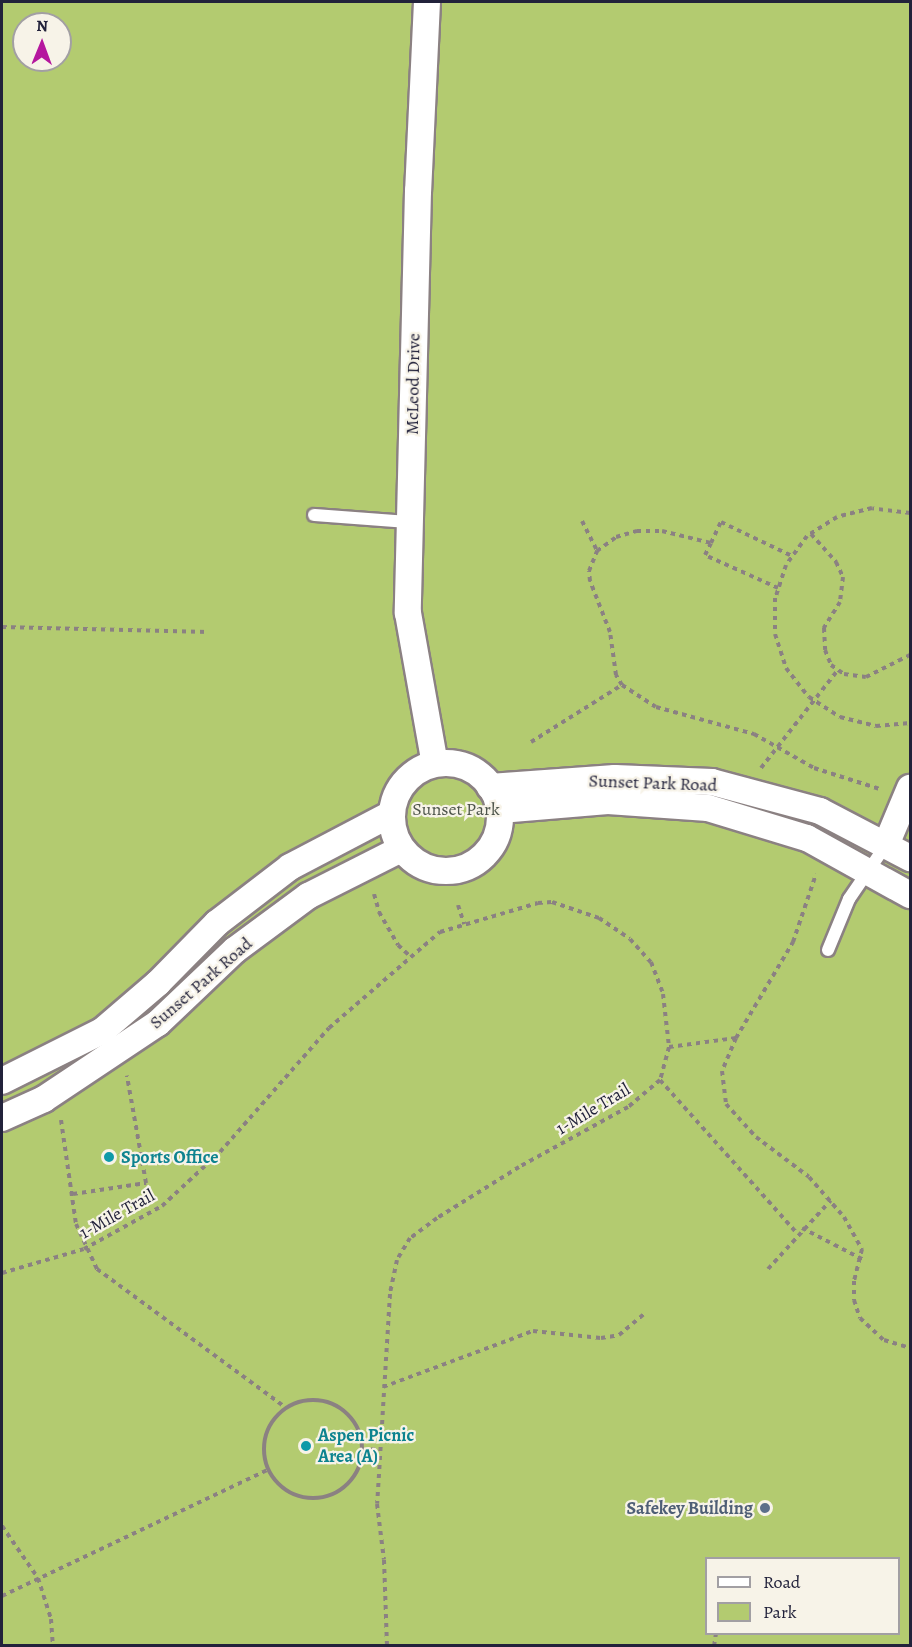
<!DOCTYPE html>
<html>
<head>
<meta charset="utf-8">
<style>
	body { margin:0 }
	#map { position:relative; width:912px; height:1647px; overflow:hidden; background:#f4e0c8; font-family:Alegreya,serif }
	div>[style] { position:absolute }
	.green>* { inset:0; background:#b3cb70 }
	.path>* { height:4px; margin-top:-2px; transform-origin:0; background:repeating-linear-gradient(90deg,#8b8182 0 4.5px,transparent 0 9px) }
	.path>.ring { margin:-2px; padding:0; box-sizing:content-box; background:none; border:4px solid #8b8182; border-radius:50% }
	.roads { filter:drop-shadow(2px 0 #8b8182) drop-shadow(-2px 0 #8b8182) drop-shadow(0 2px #8b8182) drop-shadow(0 -2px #8b8182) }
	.lane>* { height:12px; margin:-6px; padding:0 6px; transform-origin:6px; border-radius:6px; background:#fff }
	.street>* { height:26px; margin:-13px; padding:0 13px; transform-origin:13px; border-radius:13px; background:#fff }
	.street>.ring { margin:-13px; padding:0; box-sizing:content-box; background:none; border:26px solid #fff; border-radius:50% }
	.dots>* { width:16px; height:16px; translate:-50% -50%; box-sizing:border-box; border:3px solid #f7f3e8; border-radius:50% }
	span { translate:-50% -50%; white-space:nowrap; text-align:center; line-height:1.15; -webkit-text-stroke:4.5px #f7f3e8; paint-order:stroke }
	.street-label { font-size:18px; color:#22223b }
	.park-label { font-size:18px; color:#4e554b }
	.culture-label { font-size:18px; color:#0d838f; font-weight:700 }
	.left { translate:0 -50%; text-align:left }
	.service-label { font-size:18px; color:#4e5e75; font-weight:700 }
	.right { translate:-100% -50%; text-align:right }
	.frame { position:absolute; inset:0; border:3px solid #22223b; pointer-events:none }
	.legend { position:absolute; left:705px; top:1557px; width:195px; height:78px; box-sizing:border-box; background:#f7f3e8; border:2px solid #a29fa3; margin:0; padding:8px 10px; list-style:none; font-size:18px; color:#22223b }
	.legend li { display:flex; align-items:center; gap:12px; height:30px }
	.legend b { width:30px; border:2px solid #a29fa3 }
	.north { position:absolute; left:12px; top:12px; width:60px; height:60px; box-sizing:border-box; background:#f7f3e8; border:2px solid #a29fa3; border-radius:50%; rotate:1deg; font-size:16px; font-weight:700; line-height:24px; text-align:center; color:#22223b }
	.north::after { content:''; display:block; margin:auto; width:21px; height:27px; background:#b5179e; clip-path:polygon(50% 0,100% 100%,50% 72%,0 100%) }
</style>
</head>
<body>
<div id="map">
	<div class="green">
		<i style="clip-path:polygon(evenodd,2px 2px,910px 2px,910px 1645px,2px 1645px,2px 2px,24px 24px,60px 24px,60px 60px,24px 60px,24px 24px,2px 2px,706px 1558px,898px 1558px,898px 1634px,706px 1634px,706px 1558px)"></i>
	</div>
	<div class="path">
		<i style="left:910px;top:513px;width:38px;rotate:-173deg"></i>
		<i style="left:872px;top:508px;width:36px;rotate:166deg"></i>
		<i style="left:837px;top:517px;width:36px;rotate:148deg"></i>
		<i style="left:807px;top:536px;width:36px;rotate:126deg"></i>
		<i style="left:786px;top:565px;width:35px;rotate:108deg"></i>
		<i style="left:775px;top:598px;width:36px;rotate:90deg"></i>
		<i style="left:775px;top:634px;width:36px;rotate:72deg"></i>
		<i style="left:786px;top:668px;width:37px;rotate:52deg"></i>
		<i style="left:809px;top:697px;width:37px;rotate:33deg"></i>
		<i style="left:840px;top:717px;width:37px;rotate:14deg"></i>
		<i style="left:876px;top:726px;width:34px;rotate:-5deg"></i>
		<i style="left:582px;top:521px;width:34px;rotate:63deg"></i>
		<i style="left:811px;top:534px;width:38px;rotate:48deg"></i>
		<i style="left:836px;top:562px;width:17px;rotate:65deg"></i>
		<i style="left:843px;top:577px;width:25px;rotate:97deg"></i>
		<i style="left:840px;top:602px;width:31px;rotate:122deg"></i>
		<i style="left:824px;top:628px;width:22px;rotate:87deg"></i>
		<i style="left:825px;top:650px;width:16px;rotate:68deg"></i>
		<i style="left:831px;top:665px;width:16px;rotate:35deg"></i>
		<i style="left:844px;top:674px;width:22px;rotate:8deg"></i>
		<i style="left:866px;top:677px;width:49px;rotate:-26.6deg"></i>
		<i style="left:778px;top:588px;width:80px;rotate:-155.7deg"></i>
		<i style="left:705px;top:555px;width:13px;rotate:-63deg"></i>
		<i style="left:711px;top:543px;width:23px;rotate:-65deg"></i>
		<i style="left:721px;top:522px;width:79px;rotate:25.6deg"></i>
		<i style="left:2px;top:627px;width:207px;rotate:1.4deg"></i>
		<i style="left:622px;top:685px;width:40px;rotate:32.9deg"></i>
		<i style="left:656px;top:707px;width:102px;rotate:15.4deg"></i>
		<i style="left:754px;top:734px;width:69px;rotate:29.5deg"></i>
		<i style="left:814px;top:768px;width:69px;rotate:17.7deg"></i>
		<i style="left:531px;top:742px;width:107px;rotate:-32.1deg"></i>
		<i style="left:622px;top:685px;width:12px;rotate:-121deg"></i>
		<i style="left:616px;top:675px;width:43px;rotate:-97.9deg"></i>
		<i style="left:610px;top:632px;width:55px;rotate:-111.4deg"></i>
		<i style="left:590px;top:581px;width:10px;rotate:-96deg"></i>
		<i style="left:589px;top:571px;width:22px;rotate:-68deg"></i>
		<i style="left:597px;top:551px;width:24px;rotate:-36deg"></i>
		<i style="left:616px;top:537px;width:22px;rotate:-16deg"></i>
		<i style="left:637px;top:531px;width:25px"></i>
		<i style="left:662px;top:531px;width:50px;rotate:13.8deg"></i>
		<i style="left:761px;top:768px;width:123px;rotate:-51.9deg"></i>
		<i style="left:374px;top:894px;width:19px;rotate:74deg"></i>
		<i style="left:379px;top:912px;width:38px;rotate:60deg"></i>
		<i style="left:398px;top:945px;width:16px;rotate:43deg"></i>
		<i style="left:458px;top:905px;width:20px;rotate:72deg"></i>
		<i style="left:736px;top:1038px;width:36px;rotate:113deg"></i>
		<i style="left:722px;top:1071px;width:33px;rotate:83deg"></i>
		<i style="left:726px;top:1104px;width:45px;rotate:47.7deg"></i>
		<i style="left:756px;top:1137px;width:66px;rotate:37deg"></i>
		<i style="left:809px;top:1177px;width:53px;rotate:48.8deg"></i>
		<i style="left:844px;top:1217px;width:37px;rotate:61deg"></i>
		<i style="left:862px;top:1249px;width:33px;rotate:104deg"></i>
		<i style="left:854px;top:1281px;width:19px;rotate:90deg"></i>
		<i style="left:854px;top:1300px;width:19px;rotate:72deg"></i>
		<i style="left:860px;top:1318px;width:33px;rotate:43deg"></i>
		<i style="left:884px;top:1340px;width:27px;rotate:17deg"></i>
		<i style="left:669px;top:1047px;width:68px;rotate:-7.7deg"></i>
		<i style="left:736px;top:1038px;width:112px;rotate:-59.3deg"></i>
		<i style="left:793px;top:942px;width:72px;rotate:-71.3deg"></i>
		<i style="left:660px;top:1080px;width:205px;rotate:48.2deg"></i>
		<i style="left:61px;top:1120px;width:105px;rotate:81.8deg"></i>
		<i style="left:76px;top:1224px;width:50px;rotate:65deg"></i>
		<i style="left:97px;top:1269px;width:235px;rotate:36.3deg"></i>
		<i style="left:73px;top:1194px;width:74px;rotate:-8.6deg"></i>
		<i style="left:146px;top:1183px;width:109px;rotate:-100.1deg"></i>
		<i style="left:802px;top:1228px;width:68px;rotate:27.3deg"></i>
		<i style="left:768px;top:1269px;width:93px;rotate:-47.6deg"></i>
		<i style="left:2px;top:1273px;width:85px;rotate:-16.3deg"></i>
		<i style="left:84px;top:1249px;width:89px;rotate:-28.9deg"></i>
		<i style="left:162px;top:1206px;width:79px;rotate:-43deg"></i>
		<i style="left:220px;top:1152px;width:165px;rotate:-48.7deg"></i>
		<i style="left:329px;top:1028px;width:147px;rotate:-40.9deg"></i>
		<i style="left:440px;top:932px;width:102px;rotate:-16.5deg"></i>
		<i style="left:538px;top:903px;width:14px;rotate:-4deg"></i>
		<i style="left:552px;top:902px;width:50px;rotate:18.8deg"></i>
		<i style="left:599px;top:918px;width:37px;rotate:34deg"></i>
		<i style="left:630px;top:939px;width:31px;rotate:48deg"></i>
		<i style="left:651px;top:962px;width:34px;rotate:69deg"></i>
		<i style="left:663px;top:994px;width:53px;rotate:83.5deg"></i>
		<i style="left:669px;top:1047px;width:34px;rotate:105deg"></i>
		<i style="left:660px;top:1080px;width:42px;rotate:139.8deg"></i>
		<i style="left:628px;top:1107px;width:124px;rotate:151.2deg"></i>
		<i style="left:519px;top:1167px;width:97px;rotate:148.1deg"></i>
		<i style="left:437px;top:1218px;width:34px;rotate:143deg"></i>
		<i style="left:410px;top:1238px;width:26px;rotate:121deg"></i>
		<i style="left:397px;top:1260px;width:35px;rotate:102deg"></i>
		<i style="left:390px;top:1294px;width:210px;rotate:93.5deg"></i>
		<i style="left:377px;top:1504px;width:56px;rotate:82.9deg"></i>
		<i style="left:384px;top:1560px;width:86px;rotate:88deg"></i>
		<i style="left:383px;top:1387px;width:160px;rotate:-20.5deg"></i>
		<i style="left:533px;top:1331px;width:68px;rotate:5.9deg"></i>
		<i style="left:601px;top:1338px;width:18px;rotate:-9deg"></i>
		<i style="left:619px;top:1335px;width:35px;rotate:-40deg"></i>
		<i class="ring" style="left:264px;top:1400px;width:94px;height:94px"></i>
		<i style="left:362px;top:1450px;width:18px;rotate:-3deg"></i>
		<i style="left:2px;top:1526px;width:63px;rotate:55.3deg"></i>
		<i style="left:38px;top:1578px;width:43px;rotate:72.4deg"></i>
		<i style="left:51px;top:1619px;width:27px;rotate:86deg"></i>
		<i style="left:2px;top:1596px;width:296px;rotate:-25.4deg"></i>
		<i style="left:714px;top:1646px;width:12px;rotate:-81deg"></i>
	</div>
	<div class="roads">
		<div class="lane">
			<i style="left:314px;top:515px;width:95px;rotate:4.2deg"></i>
			<i style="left:828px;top:950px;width:55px;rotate:-67.6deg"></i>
			<i style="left:849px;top:899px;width:65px;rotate:-55.6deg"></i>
		</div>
		<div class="street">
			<i style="left:427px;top:2px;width:189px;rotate:92.7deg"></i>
			<i style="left:418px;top:191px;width:422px;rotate:91.4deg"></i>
			<i style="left:408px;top:613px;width:153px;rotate:79.9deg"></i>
			<i class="ring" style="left:392px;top:763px;width:82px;height:82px"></i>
			<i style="left:490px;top:787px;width:125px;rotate:-4.1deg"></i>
			<i style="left:615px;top:778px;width:97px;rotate:2.4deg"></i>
			<i style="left:712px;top:782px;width:112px;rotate:15deg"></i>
			<i style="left:820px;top:811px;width:102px;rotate:27.6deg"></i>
			<i style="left:500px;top:810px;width:108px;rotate:-4.8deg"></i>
			<i style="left:608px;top:801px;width:100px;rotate:4deg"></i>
			<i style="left:708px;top:808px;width:103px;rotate:16.9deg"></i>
			<i style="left:807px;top:838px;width:118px;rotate:29deg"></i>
			<i style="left:886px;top:845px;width:62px;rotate:-67.2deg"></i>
			<i style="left:2px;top:1081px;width:112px;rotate:-26.6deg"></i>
			<i style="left:102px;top:1031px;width:74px;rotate:-40.6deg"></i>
			<i style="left:158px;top:983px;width:84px;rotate:-45.5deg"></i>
			<i style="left:217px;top:923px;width:92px;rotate:-37.5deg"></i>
			<i style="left:290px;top:867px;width:114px;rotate:-27.7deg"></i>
			<i style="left:2px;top:1118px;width:46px;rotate:-24.3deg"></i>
			<i style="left:44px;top:1099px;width:137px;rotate:-33.7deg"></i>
			<i style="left:158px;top:1023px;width:106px;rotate:-43.5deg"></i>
			<i style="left:235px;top:950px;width:91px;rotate:-36.5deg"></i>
			<i style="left:308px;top:896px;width:104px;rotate:-26.8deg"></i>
		</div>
	</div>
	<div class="dots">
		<i style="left:109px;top:1157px;background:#0f9aa8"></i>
		<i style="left:306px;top:1446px;background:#0f9aa8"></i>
		<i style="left:765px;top:1508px;background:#5c6f8a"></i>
	</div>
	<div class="street-label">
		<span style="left:413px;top:384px;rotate:-89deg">McLeod Drive</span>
		<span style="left:653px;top:783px;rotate:2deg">Sunset Park Road</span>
		<span style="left:201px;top:983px;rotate:-41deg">Sunset Park Road</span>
		<span style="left:593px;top:1109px;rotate:-31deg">1-Mile Trail</span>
		<span style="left:117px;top:1214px;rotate:-29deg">1-Mile Trail</span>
	</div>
	<div class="park-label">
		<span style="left:456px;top:809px">Sunset Park</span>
	</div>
	<div class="culture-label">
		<span class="left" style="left:121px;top:1157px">Sports Office</span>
		<span class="left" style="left:318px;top:1446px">Aspen Picnic<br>Area (A)</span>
	</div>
	<div class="service-label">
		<span class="right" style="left:753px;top:1508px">Safekey Building</span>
	</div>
	<div class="frame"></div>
	<ul class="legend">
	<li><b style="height:8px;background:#fff"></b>Road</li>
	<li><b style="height:16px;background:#b3cb70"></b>Park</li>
	</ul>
	<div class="north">N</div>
</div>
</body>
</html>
